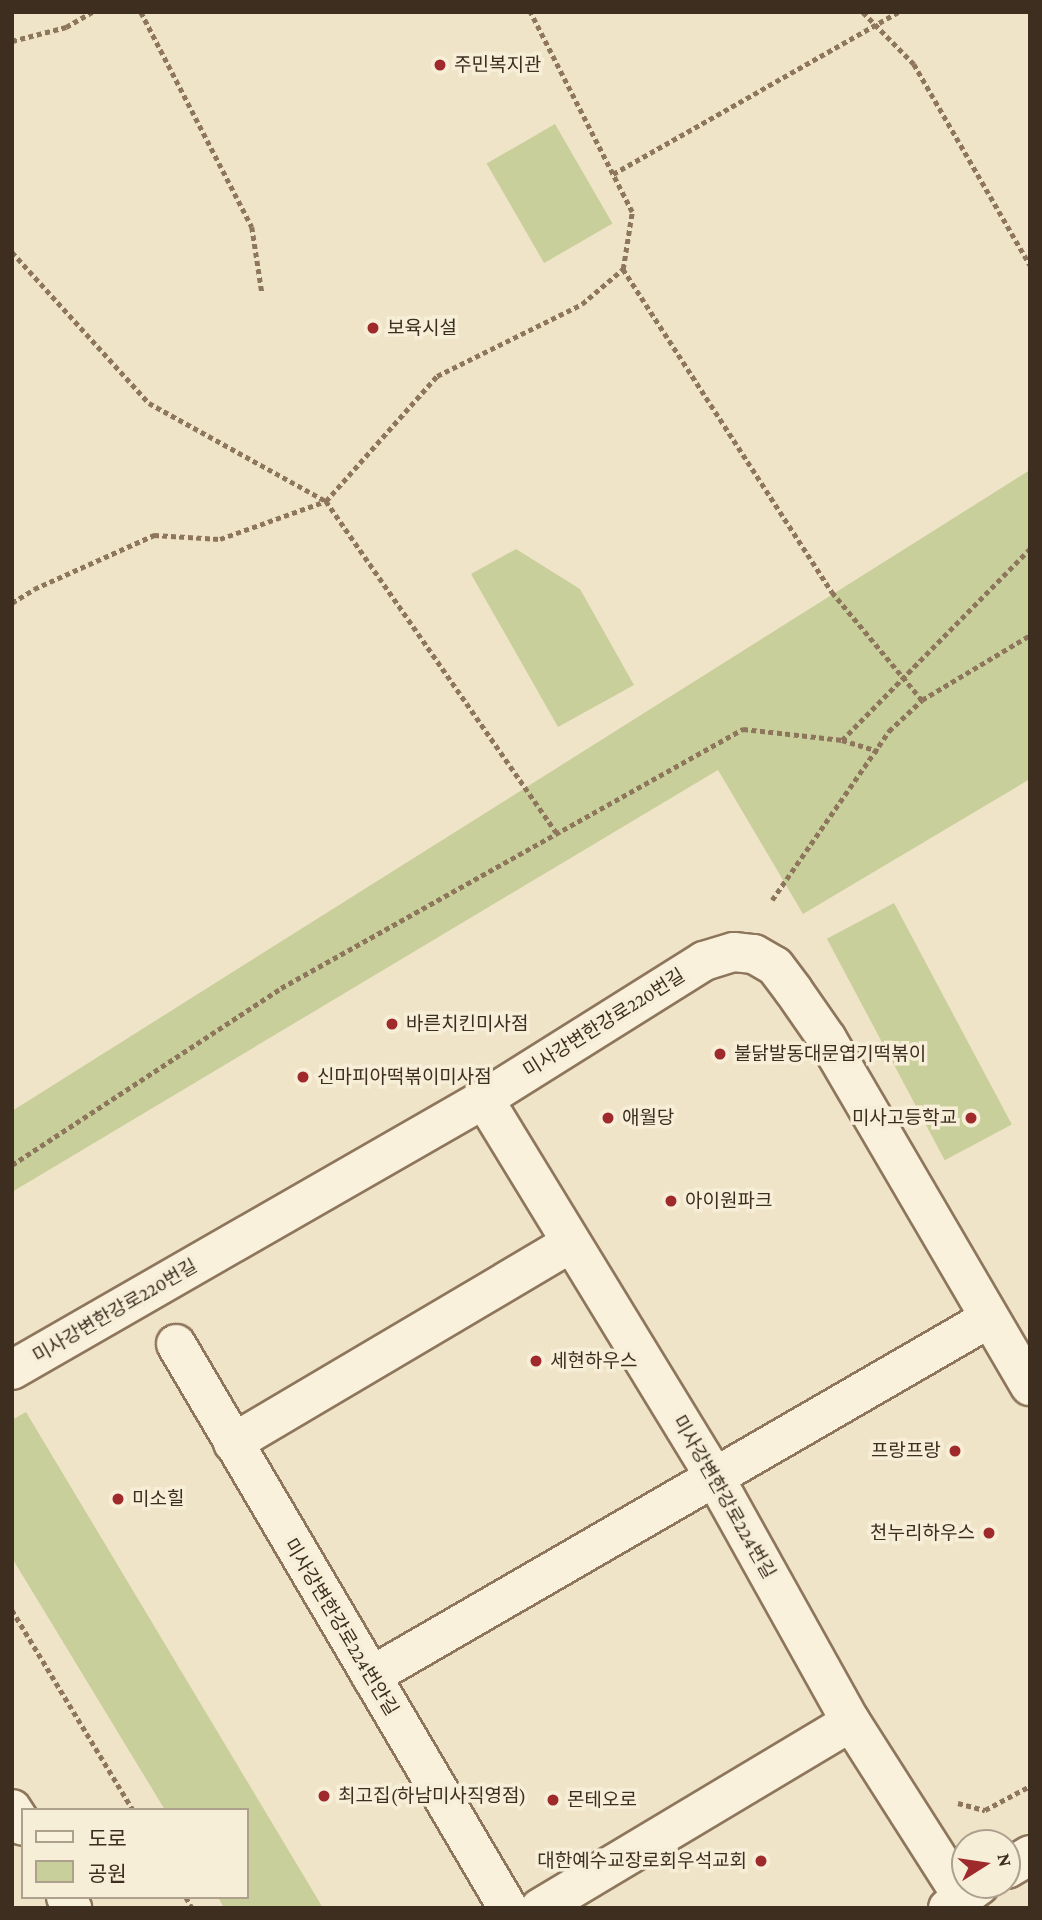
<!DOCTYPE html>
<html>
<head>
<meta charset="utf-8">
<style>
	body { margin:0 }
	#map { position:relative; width:1042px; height:1920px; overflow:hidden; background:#f0e4c8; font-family:"Crimson Pro","Noto Sans KR",serif }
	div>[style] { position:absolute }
	.green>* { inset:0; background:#c9cf9b; transform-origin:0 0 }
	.path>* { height:4.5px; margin-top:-2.25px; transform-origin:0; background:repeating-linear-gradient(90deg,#8d765c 0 5px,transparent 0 8.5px) }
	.roads { filter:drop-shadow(2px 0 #8d765c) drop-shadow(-2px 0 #8d765c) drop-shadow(0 2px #8d765c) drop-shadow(0 -2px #8d765c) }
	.minor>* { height:38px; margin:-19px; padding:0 19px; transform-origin:19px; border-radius:19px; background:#faf1dc }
	.tertiary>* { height:38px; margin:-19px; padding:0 19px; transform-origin:19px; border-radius:19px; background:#faf1dc }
	.secondary>* { height:38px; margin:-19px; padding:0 19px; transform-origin:19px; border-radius:19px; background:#faf1dc }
	.dots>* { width:19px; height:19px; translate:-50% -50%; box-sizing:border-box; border:4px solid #f7eed8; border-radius:50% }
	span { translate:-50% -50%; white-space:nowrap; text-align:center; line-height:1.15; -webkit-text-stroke:7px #f7eed8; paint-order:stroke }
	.poi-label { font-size:19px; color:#3d2e20 }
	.left { translate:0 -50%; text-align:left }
	.right { translate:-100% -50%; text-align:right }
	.street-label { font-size:19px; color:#3d2e20 }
	.frame { position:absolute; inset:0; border:14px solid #3d2e20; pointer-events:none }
	.legend { position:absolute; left:21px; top:1808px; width:228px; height:91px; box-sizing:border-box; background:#f7eed8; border:2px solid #ada18e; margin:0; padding:9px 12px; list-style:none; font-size:21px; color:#3d2e20 }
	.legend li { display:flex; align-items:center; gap:14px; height:35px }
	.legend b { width:35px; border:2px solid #ada18e }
	.north { position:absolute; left:951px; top:1829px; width:70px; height:70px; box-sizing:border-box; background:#f7eed8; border:2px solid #ada18e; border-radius:50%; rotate:78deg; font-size:19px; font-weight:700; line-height:28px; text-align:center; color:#3d2e20 }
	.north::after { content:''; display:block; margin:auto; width:24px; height:32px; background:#9e2a2b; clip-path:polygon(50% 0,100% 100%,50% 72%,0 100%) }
</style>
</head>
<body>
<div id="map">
	<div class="green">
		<i style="left:555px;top:124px;width:115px;height:79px;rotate:60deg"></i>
		<i style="clip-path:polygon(1030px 470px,1030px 779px,803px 914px,718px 770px,12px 1192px,12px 1111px)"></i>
		<i style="clip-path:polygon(516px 549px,580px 589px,634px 685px,558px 727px,471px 574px)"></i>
		<i style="left:894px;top:903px;width:251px;height:76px;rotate:62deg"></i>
		<i style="clip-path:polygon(26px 1412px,323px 1908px,224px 1908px,218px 1897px,247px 1897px,247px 1810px,165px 1810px,12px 1558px,12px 1420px)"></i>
	</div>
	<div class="path">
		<i style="left:141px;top:12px;width:242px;rotate:62.7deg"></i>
		<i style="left:252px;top:227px;width:66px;rotate:81.3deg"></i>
		<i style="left:863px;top:12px;width:73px;rotate:45.6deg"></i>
		<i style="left:914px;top:64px;width:232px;rotate:60deg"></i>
		<i style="left:12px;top:41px;width:56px;rotate:-14.5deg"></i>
		<i style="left:66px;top:27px;width:30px;rotate:-30deg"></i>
		<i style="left:613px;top:174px;width:328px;rotate:-29.6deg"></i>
		<i style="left:12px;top:252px;width:204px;rotate:47.8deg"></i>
		<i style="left:149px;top:403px;width:202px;rotate:29deg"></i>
		<i style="left:326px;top:501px;width:404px;rotate:55.2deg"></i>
		<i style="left:623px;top:269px;width:385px;rotate:57.1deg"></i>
		<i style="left:832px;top:592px;width:141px;rotate:50.2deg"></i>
		<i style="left:922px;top:700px;width:126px;rotate:-31deg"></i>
		<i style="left:12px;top:603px;width:26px;rotate:-32deg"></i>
		<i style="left:34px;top:589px;width:132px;rotate:-24.2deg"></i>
		<i style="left:154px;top:535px;width:66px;rotate:3.5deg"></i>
		<i style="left:220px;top:539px;width:113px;rotate:-19.7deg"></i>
		<i style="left:326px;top:501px;width:167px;rotate:-48.4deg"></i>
		<i style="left:437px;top:376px;width:162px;rotate:-26.4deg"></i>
		<i style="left:582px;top:304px;width:54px;rotate:-40.5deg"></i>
		<i style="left:623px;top:269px;width:58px;rotate:-81deg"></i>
		<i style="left:632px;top:212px;width:225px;rotate:-117deg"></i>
		<i style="left:842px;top:740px;width:38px;rotate:17deg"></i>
		<i style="left:772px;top:900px;width:206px;rotate:-55.3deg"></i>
		<i style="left:889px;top:731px;width:45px;rotate:-43.2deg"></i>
		<i style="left:12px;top:1165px;width:322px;rotate:-33.3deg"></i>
		<i style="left:281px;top:988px;width:530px;rotate:-29.28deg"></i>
		<i style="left:743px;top:729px;width:100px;rotate:6.3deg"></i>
		<i style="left:842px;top:740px;width:268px;rotate:-45.5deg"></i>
		<i style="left:12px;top:1610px;width:234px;rotate:58.8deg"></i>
		<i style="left:958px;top:1803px;width:28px;rotate:15deg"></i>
		<i style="left:985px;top:1810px;width:51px;rotate:-28.1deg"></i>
		<i style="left:186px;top:1897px;width:13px;rotate:61deg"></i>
	</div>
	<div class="roads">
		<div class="minor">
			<i style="left:484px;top:1099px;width:444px;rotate:58.6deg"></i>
			<i style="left:715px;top:1478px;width:279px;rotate:60.9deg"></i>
			<i style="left:851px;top:1722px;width:206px;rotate:57.5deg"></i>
			<i style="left:176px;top:1344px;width:654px;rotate:59.52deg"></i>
			<i style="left:12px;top:1370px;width:544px;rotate:-29.86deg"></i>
			<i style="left:484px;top:1099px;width:260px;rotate:-32.1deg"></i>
			<i style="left:704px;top:961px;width:31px;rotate:-17deg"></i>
			<i style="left:734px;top:952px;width:20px;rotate:6deg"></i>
			<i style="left:754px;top:954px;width:24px;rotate:30deg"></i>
			<i style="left:775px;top:966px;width:30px;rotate:53deg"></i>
			<i style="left:793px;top:990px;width:60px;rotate:55.2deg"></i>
			<i style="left:827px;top:1039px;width:402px;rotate:59.7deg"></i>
			<i style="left:233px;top:1443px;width:391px;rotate:-30.6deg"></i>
			<i style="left:371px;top:1676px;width:713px;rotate:-30.05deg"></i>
			<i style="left:540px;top:1908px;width:362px;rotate:-30.9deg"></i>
		</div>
		<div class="tertiary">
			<i style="left:1007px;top:1869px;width:27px;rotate:-31deg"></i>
			<i style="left:948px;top:1908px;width:39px;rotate:-36deg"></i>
		</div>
		<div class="secondary">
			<i style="left:12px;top:1809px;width:20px;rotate:57deg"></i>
			<i style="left:66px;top:1897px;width:13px;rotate:61deg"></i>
		</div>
	</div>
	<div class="dots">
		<i style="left:440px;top:65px;background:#9e2a2b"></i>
		<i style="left:373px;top:328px;background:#9e2a2b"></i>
		<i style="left:392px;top:1024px;background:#9e2a2b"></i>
		<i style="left:720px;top:1054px;background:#9e2a2b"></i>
		<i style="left:303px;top:1077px;background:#9e2a2b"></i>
		<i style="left:608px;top:1118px;background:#9e2a2b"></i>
		<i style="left:971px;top:1118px;background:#9e2a2b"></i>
		<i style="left:671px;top:1201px;background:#9e2a2b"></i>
		<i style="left:536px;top:1361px;background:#9e2a2b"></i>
		<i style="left:955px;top:1451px;background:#9e2a2b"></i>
		<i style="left:118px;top:1499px;background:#9e2a2b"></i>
		<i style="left:989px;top:1533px;background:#9e2a2b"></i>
		<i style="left:324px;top:1796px;background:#9e2a2b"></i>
		<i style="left:553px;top:1800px;background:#9e2a2b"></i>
		<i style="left:761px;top:1861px;background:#9e2a2b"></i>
	</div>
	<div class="poi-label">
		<span class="left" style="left:454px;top:65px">주민복지관</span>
		<span class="left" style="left:387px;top:328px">보육시설</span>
		<span class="left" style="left:406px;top:1024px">바른치킨미사점</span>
		<span class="left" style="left:734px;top:1054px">불닭발동대문엽기떡볶이</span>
		<span class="left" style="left:317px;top:1077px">신마피아떡볶이미사점</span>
		<span class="left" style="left:622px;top:1118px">애월당</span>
		<span class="right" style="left:957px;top:1118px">미사고등학교</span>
		<span class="left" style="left:685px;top:1201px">아이원파크</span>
		<span class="left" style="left:550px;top:1361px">세현하우스</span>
		<span class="right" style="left:941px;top:1451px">프랑프랑</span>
		<span class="left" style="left:132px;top:1499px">미소힐</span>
		<span class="right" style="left:975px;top:1533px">천누리하우스</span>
		<span class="left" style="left:338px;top:1796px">최고집(하남미사직영점)</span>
		<span class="left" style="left:567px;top:1800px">몬테오로</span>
		<span class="right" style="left:747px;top:1861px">대한예수교장로회우석교회</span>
	</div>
	<div class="street-label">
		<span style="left:604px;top:1023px;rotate:-32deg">미사강변한강로220번길</span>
		<span style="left:115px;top:1311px;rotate:-30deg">미사강변한강로220번길</span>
		<span style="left:724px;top:1497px;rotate:60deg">미사강변한강로224번길</span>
		<span style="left:341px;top:1627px;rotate:59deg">미사강변한강로224번안길</span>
	</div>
	<div class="frame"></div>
	<ul class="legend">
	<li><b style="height:9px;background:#faf1dc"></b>도로</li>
	<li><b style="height:19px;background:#c9cf9b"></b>공원</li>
	</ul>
	<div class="north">N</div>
</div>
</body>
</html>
